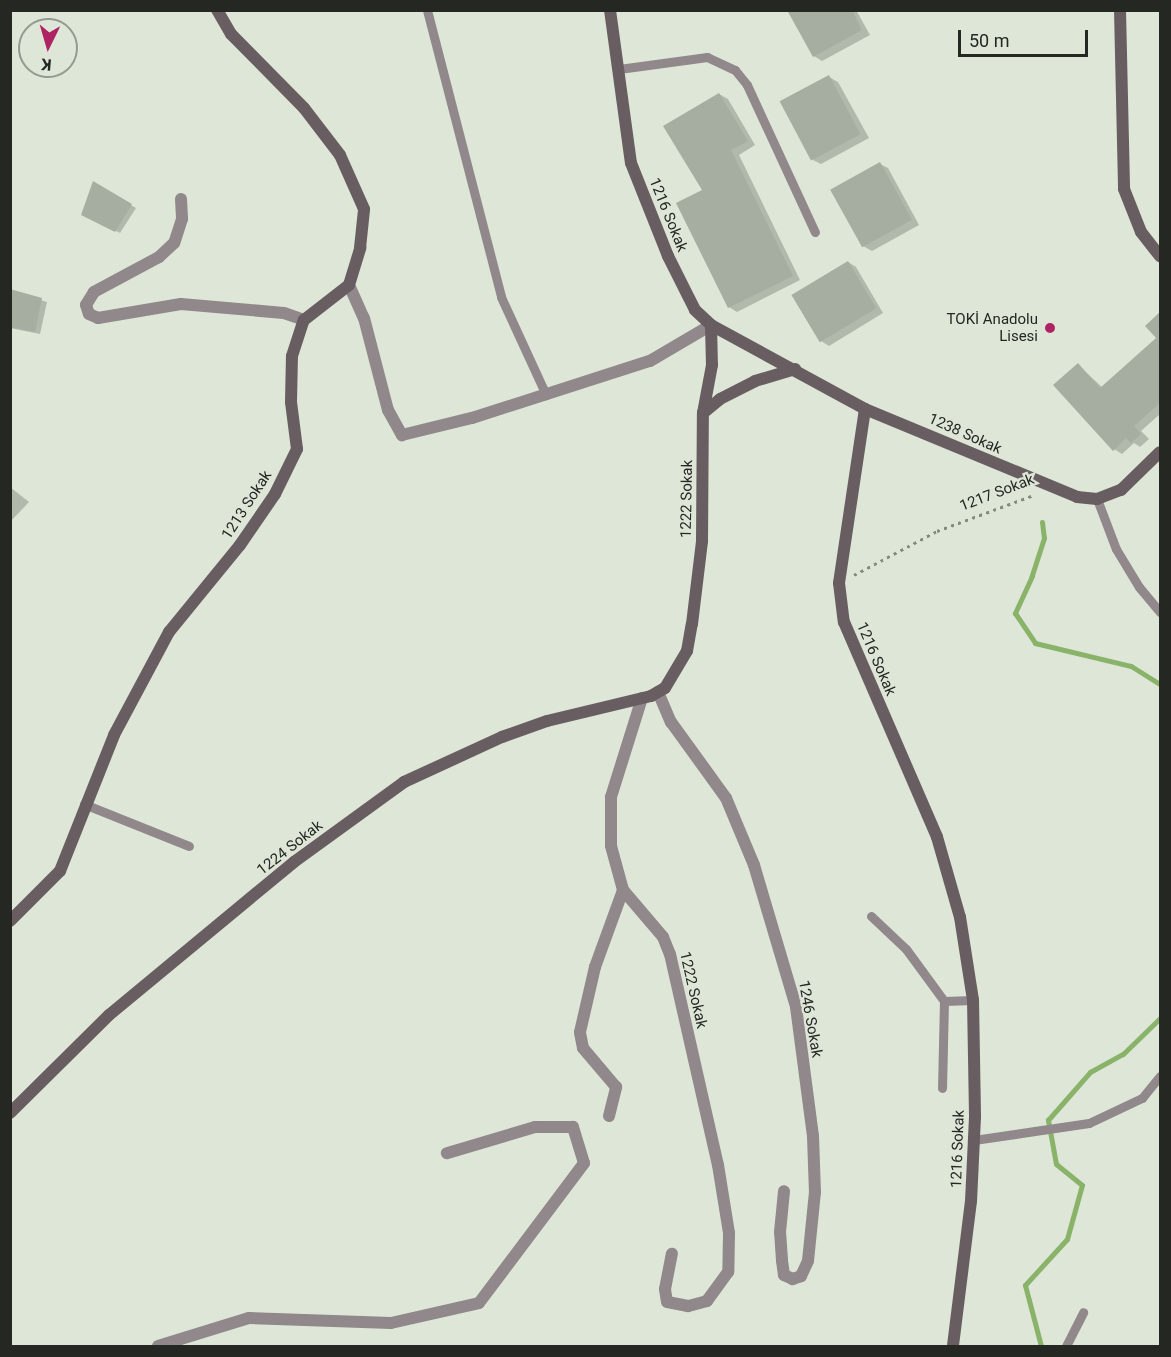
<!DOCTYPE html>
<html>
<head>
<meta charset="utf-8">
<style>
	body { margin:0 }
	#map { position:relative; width:1171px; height:1357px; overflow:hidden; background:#dee6d8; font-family:Roboto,sans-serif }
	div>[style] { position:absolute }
	.shadow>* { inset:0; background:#0003 }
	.stream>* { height:5px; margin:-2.5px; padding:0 2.5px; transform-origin:2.5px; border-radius:2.5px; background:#89b369 }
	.building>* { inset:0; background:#a6aea1; transform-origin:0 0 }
	.path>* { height:3px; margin-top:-1.5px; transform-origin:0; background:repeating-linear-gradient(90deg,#848a80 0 3px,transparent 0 7.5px) }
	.lane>* { height:9px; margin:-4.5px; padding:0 4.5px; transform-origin:4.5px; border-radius:4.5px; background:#90888a }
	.street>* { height:12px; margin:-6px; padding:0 6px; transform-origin:6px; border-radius:6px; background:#90888a }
	.secondary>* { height:12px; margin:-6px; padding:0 6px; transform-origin:6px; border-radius:6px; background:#685e61 }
	.dots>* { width:16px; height:16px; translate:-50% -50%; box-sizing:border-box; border:3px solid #dee6d8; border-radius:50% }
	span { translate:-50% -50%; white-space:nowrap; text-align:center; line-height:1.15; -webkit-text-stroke:4.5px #dee6d8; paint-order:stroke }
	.street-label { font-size:15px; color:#242722 }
	.poi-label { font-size:15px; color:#242722 }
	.right { translate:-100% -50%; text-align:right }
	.frame { position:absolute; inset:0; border:12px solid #242722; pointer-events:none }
	.north { position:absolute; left:18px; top:18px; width:60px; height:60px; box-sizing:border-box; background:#dee6d8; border:2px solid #949a8f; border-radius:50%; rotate:185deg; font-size:16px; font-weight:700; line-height:24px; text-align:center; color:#242722 }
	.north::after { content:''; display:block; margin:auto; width:21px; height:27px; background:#ad2364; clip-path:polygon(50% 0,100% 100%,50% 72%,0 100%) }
	.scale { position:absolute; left:958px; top:30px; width:130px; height:27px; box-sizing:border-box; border:3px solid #242722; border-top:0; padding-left:8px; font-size:18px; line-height:21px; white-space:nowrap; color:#242722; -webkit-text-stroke:4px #dee6d8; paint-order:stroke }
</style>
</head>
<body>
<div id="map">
	<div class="shadow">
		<i style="clip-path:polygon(789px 10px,856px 10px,870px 35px,822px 61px,814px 56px)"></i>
		<i style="clip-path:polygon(829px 77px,838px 82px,869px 138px,821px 164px,813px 160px)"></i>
		<i style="clip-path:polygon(719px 94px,728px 99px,755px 145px,739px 155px,800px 280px,737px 312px,729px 307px,704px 191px)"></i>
		<i style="clip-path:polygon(880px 164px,888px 168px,919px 225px,872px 251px,863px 246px)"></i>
		<i style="clip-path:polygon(94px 184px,136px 208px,120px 233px,83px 214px)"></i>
		<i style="clip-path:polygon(848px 262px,856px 267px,883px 313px,829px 346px,821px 341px)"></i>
		<i style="clip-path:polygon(10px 291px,47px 302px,40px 334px,10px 328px)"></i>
		<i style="clip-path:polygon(1160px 313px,1160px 414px,1141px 431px,1149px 439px,1140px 447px,1134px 443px,1122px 454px,1114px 449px,1078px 365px,1103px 388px,1158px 338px)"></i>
		<i style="clip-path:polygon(10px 487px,29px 502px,10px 522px)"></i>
	</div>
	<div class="stream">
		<i style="left:1042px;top:522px;width:16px;rotate:83deg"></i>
		<i style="left:1044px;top:538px;width:40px;rotate:108deg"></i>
		<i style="left:1032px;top:576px;width:41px;rotate:114.7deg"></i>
		<i style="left:1015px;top:613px;width:36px;rotate:56deg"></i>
		<i style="left:1035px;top:643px;width:99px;rotate:13.5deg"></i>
		<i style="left:1131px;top:666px;width:34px;rotate:32deg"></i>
		<i style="left:1041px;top:1346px;width:63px;rotate:-104.7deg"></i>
		<i style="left:1025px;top:1285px;width:62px;rotate:-47.6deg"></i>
		<i style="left:1067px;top:1239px;width:56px;rotate:-74.5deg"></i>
		<i style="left:1082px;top:1185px;width:33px;rotate:-141deg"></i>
		<i style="left:1056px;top:1164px;width:45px;rotate:-100.3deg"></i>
		<i style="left:1048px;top:1120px;width:64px;rotate:-48.8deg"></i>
		<i style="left:1090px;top:1072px;width:38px;rotate:-29deg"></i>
		<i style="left:1123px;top:1054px;width:52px;rotate:-44.2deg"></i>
	</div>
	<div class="building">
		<i style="clip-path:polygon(787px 10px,852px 10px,862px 30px,813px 57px)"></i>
		<i style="left:829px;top:75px;width:67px;height:56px;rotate:62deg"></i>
		<i style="clip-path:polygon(719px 93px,748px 141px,731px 150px,793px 276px,728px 308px,676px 203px,702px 190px,663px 126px)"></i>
		<i style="left:880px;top:162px;width:66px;height:57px;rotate:61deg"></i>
		<i style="clip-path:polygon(93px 181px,132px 204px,115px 232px,81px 215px)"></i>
		<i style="left:848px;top:261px;width:55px;height:66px;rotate:59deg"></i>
		<i style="clip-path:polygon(10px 289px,42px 298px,35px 332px,10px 327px)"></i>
		<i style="clip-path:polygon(1161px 311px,1161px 402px,1134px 426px,1141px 434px,1131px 443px,1126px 438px,1113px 451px,1053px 385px,1078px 363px,1100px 388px,1156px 338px,1145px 326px)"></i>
	</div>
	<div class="path">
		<i style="left:854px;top:575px;width:94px;rotate:-27.9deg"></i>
		<i style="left:937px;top:531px;width:103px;rotate:-20.4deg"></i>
	</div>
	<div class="lane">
		<i style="left:427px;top:10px;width:296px;rotate:75.5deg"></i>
		<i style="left:501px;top:297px;width:108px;rotate:65.3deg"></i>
		<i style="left:619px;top:69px;width:89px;rotate:-7.8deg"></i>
		<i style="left:707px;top:57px;width:31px;rotate:25deg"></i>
		<i style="left:735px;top:70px;width:19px;rotate:51deg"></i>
		<i style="left:747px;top:85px;width:162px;rotate:65.2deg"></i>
		<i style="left:1097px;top:499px;width:53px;rotate:69.2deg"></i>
		<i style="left:1116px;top:549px;width:44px;rotate:58.8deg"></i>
		<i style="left:1139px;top:587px;width:33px;rotate:50deg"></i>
		<i style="left:84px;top:804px;width:113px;rotate:21.8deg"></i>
		<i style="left:871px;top:916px;width:48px;rotate:43.3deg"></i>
		<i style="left:906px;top:949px;width:64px;rotate:53.8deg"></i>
		<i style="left:944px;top:1001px;width:87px;rotate:91.3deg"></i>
		<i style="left:944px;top:1001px;width:29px;rotate:-2deg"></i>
		<i style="left:974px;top:1140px;width:116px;rotate:-8.4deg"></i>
		<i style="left:1089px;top:1123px;width:59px;rotate:-25.3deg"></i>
		<i style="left:1142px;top:1098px;width:28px;rotate:-51deg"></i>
		<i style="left:1066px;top:1346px;width:38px;rotate:-63deg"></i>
	</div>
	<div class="street">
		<i style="left:181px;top:199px;width:20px;rotate:87deg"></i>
		<i style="left:182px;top:219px;width:25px;rotate:108deg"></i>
		<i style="left:174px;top:243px;width:21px;rotate:137deg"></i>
		<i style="left:159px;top:257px;width:74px;rotate:151.7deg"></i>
		<i style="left:94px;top:292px;width:15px;rotate:122deg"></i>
		<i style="left:86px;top:305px;width:9px;rotate:72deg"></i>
		<i style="left:89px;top:314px;width:10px;rotate:24deg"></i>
		<i style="left:98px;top:318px;width:84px;rotate:-9.6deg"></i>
		<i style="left:181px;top:304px;width:103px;rotate:5deg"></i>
		<i style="left:284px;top:313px;width:21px;rotate:19deg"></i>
		<i style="left:349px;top:285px;width:36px;rotate:66deg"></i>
		<i style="left:364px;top:318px;width:95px;rotate:75.4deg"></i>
		<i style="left:388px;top:410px;width:29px;rotate:61deg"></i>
		<i style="left:402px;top:435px;width:72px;rotate:-13.7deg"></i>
		<i style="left:472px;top:418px;width:187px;rotate:-17.8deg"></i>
		<i style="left:650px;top:361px;width:71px;rotate:-30.5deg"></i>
		<i style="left:658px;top:692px;width:33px;rotate:67deg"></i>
		<i style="left:671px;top:722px;width:94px;rotate:54.1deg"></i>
		<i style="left:726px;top:798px;width:73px;rotate:67.3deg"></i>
		<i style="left:754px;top:865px;width:148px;rotate:73.5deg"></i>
		<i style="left:796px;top:1007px;width:130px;rotate:82.5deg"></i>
		<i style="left:813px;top:1136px;width:56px;rotate:88deg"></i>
		<i style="left:815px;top:1192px;width:69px;rotate:95.8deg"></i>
		<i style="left:808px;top:1261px;width:17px;rotate:115deg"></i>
		<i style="left:801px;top:1276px;width:9px;rotate:159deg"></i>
		<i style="left:793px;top:1279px;width:10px;rotate:-156deg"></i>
		<i style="left:784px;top:1275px;width:15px;rotate:-98deg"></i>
		<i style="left:782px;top:1260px;width:28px;rotate:-94deg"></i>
		<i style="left:780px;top:1232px;width:41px;rotate:-84.4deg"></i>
		<i style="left:642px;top:698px;width:104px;rotate:107.4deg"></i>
		<i style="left:611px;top:797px;width:49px;rotate:90deg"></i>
		<i style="left:611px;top:846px;width:46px;rotate:74.7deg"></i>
		<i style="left:623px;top:890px;width:62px;rotate:49.6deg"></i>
		<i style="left:663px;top:937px;width:18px;rotate:68deg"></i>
		<i style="left:670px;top:954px;width:216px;rotate:77.2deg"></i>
		<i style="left:718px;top:1165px;width:69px;rotate:80.8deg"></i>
		<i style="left:729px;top:1233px;width:39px;rotate:91deg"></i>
		<i style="left:728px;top:1272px;width:36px;rotate:126deg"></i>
		<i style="left:707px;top:1301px;width:20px;rotate:165deg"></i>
		<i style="left:688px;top:1306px;width:21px;rotate:-169deg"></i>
		<i style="left:667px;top:1302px;width:13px;rotate:-99deg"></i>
		<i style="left:665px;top:1289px;width:36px;rotate:-79deg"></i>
		<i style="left:609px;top:1116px;width:30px;rotate:-76deg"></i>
		<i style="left:616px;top:1087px;width:51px;rotate:-130.2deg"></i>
		<i style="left:583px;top:1048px;width:16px;rotate:-101deg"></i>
		<i style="left:580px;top:1032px;width:67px;rotate:-77deg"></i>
		<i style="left:595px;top:967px;width:82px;rotate:-70deg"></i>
		<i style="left:158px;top:1346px;width:95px;rotate:-17.1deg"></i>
		<i style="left:249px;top:1318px;width:142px;rotate:2deg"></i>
		<i style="left:391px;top:1323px;width:90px;rotate:-12.8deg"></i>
		<i style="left:479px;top:1303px;width:175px;rotate:-53.1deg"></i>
		<i style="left:584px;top:1163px;width:38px;rotate:-107deg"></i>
		<i style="left:573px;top:1127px;width:38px;rotate:180deg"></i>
		<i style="left:535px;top:1127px;width:92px;rotate:163.5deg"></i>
	</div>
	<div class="secondary">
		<i style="left:610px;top:10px;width:154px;rotate:82.2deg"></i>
		<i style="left:631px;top:163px;width:100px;rotate:68.3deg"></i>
		<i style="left:668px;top:256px;width:60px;rotate:63.4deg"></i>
		<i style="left:695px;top:310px;width:22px;rotate:43deg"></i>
		<i style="left:711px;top:325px;width:175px;rotate:28.6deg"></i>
		<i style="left:865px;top:409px;width:230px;rotate:22.5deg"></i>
		<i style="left:1077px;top:497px;width:20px;rotate:6deg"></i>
		<i style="left:1097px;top:499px;width:26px;rotate:-21deg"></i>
		<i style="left:1121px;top:490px;width:54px;rotate:-44.3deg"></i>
		<i style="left:1120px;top:10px;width:179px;rotate:88.7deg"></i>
		<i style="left:1124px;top:189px;width:46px;rotate:68.4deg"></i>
		<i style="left:1141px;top:232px;width:31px;rotate:52deg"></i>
		<i style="left:711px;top:325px;width:40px;rotate:88.6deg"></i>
		<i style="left:712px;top:365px;width:49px;rotate:100.6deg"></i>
		<i style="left:703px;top:413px;width:22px;rotate:-39deg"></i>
		<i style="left:720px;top:399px;width:39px;rotate:-27deg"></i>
		<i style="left:755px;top:381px;width:42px;rotate:-16.7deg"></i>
		<i style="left:865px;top:409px;width:176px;rotate:98.5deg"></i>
		<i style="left:839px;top:583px;width:39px;rotate:83deg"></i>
		<i style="left:844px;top:622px;width:234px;rotate:66.6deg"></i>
		<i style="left:937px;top:837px;width:83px;rotate:74deg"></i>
		<i style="left:960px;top:917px;width:84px;rotate:81.1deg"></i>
		<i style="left:973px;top:1000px;width:117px;rotate:89deg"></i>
		<i style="left:975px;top:1117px;width:84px;rotate:92.7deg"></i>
		<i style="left:971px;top:1201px;width:146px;rotate:97.1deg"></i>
		<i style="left:10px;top:921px;width:71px;rotate:-45deg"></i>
		<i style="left:60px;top:871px;width:146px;rotate:-68.3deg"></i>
		<i style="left:114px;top:735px;width:117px;rotate:-61.9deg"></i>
		<i style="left:169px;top:632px;width:112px;rotate:-50.8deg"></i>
		<i style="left:240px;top:545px;width:62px;rotate:-55.5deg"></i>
		<i style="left:275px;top:494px;width:50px;rotate:-63.9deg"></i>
		<i style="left:297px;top:449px;width:47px;rotate:-97.3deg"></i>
		<i style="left:291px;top:402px;width:46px;rotate:-88.8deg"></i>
		<i style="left:292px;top:356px;width:38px;rotate:-72deg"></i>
		<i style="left:304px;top:320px;width:57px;rotate:-37.9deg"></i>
		<i style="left:349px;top:285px;width:39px;rotate:-73deg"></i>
		<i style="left:360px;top:248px;width:39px;rotate:-84deg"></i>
		<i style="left:364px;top:209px;width:59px;rotate:-114deg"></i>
		<i style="left:340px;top:155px;width:59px;rotate:-127.5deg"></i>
		<i style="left:304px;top:108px;width:104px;rotate:-134.6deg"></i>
		<i style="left:231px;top:34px;width:28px;rotate:-120deg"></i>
		<i style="left:10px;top:1113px;width:139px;rotate:-44.7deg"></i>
		<i style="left:109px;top:1015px;width:240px;rotate:-39.6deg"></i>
		<i style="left:294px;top:862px;width:136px;rotate:-36deg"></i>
		<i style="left:404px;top:782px;width:108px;rotate:-24.7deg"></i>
		<i style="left:502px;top:737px;width:48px;rotate:-19.6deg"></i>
		<i style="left:547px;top:721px;width:107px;rotate:-13.5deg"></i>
		<i style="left:651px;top:696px;width:16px;rotate:-30deg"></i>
		<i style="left:665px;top:688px;width:43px;rotate:-59.3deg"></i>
		<i style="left:687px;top:651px;width:27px;rotate:-80deg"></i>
		<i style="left:692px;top:624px;width:84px;rotate:-83.1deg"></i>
		<i style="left:702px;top:541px;width:128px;rotate:-89.6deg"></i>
	</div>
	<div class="dots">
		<i style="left:1050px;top:328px;background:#ad2364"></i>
	</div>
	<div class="street-label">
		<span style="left:668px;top:215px;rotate:68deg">1216 Sokak</span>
		<span style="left:965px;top:434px;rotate:24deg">1238 Sokak</span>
		<span style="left:997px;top:493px;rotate:-21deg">1217 Sokak</span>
		<span style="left:687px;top:499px;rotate:-89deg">1222 Sokak</span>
		<span style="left:247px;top:505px;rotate:-57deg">1213 Sokak</span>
		<span style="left:876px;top:659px;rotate:67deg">1216 Sokak</span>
		<span style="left:290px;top:848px;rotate:-38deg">1224 Sokak</span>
		<span style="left:693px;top:990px;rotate:77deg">1222 Sokak</span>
		<span style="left:810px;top:1019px;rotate:80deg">1246 Sokak</span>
		<span style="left:958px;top:1149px;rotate:-88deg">1216 Sokak</span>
	</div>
	<div class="poi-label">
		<span class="right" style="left:1038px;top:328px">TOKİ Anadolu<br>Lisesi</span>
	</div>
	<div class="frame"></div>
	<div class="north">K</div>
	<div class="scale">50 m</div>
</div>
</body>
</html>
